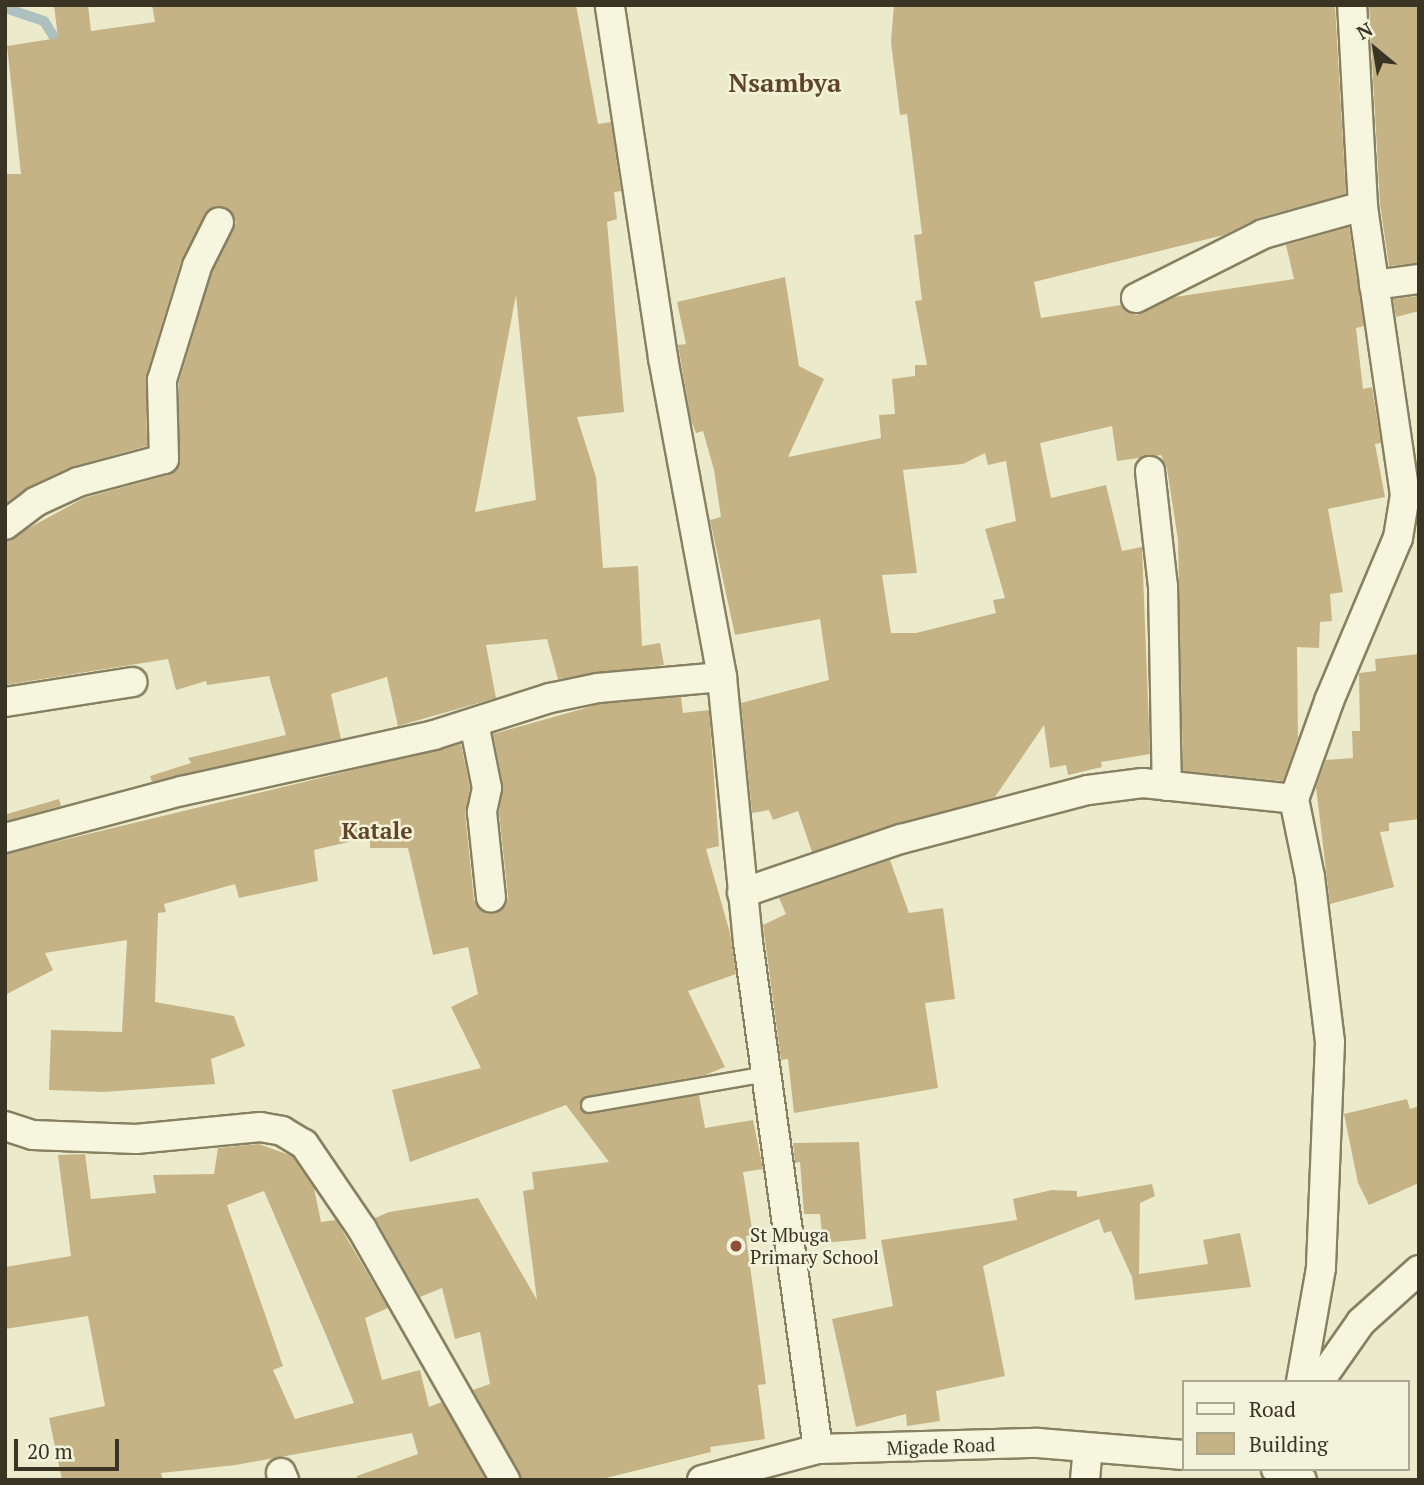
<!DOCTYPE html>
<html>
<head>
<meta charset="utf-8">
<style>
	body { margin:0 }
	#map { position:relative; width:1424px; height:1485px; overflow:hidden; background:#ebebcc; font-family:"PT Serif",serif }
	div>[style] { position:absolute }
	.stream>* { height:10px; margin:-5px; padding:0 5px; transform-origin:5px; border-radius:5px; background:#acc0c0 }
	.building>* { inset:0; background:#c5b386; transform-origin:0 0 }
	.roads { filter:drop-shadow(2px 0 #878061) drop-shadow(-2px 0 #878061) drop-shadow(0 2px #878061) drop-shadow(0 -2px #878061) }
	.lane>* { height:14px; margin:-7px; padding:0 7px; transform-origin:7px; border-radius:7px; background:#f6f6df }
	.street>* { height:28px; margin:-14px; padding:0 14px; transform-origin:14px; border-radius:14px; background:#f6f6df }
	.dots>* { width:19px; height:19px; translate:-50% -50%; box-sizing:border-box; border:4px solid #f3f3db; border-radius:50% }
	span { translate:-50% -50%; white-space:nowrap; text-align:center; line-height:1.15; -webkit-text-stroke:5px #f3f3db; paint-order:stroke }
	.poi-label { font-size:19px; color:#393423 }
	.left { translate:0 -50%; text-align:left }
	.street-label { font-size:19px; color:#393423 }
	.quarter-label { font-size:23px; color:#614427; font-weight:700 }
	.district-label { font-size:26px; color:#614427; font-weight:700 }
	.frame { position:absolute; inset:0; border:7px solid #393423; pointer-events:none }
	.legend { position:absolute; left:1182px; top:1380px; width:228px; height:91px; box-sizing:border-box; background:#f3f3db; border:2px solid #a9a791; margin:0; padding:9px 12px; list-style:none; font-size:21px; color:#393423 }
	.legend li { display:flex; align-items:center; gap:14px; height:35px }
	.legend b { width:35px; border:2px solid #a9a791 }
	.north { position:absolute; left:1340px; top:14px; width:70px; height:70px; -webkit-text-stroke:5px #f3f3db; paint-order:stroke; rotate:330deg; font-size:19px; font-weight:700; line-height:28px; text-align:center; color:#393423 }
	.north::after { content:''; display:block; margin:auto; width:24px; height:32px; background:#393423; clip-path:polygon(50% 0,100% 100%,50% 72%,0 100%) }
	.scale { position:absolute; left:14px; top:1439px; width:105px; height:32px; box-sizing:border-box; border:4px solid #393423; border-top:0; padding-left:9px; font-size:21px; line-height:24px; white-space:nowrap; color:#393423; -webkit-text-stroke:5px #f3f3db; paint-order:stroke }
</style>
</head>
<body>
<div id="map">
	<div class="stream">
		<i style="left:5px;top:8px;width:41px;rotate:18.4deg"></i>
		<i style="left:44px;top:21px;width:34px;rotate:58deg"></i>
	</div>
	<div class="building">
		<i style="clip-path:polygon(evenodd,54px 5px,88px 5px,91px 31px,155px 22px,152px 5px,576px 5px,598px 124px,611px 122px,621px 191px,614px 192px,617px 219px,607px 222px,624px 412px,577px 417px,596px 477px,603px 568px,638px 566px,642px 646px,660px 643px,664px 665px,558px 679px,547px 639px,486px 645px,496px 698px,398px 726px,387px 677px,331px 694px,341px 739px,152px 782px,150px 776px,191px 763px,188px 758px,286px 735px,269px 676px,207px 685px,206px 681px,176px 690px,168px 659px,5px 685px,5px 541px,84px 498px,168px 475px,179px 466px,179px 382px,212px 272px,236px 222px,226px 207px,209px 209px,181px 261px,146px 376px,147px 446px,71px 467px,28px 487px,5px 504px,5px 174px,21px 174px,7px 46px,58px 38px,54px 5px,516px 295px,536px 500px,475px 512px,516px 295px)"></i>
		<i style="clip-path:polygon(evenodd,894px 5px,1335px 5px,1346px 194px,1258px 218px,1224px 235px,1034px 282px,1041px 318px,1121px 305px,1136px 315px,1175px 297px,1294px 279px,1286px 245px,1349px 227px,1364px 326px,1356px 328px,1363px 389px,1372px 387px,1381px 443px,1375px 444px,1385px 497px,1328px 509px,1343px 592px,1330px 594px,1332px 621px,1320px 622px,1319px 648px,1297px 647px,1298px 738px,1283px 781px,1183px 771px,1178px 540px,1167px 469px,1161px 455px,1117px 461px,1112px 426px,1040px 443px,1051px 498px,1106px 485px,1122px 551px,1142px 547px,1150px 754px,1101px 762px,1102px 767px,1068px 775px,1066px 765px,1050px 768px,1044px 725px,995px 797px,812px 852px,798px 811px,773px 820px,769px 810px,752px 813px,741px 703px,829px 680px,820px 619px,735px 635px,710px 520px,721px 517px,714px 470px,703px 431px,696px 433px,691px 420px,678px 345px,686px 344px,677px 302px,785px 277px,799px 366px,824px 379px,788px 457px,881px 438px,879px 415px,895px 414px,892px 379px,915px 376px,915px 365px,927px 365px,915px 301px,922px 300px,914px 235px,922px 234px,907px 114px,900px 115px,891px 42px,894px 5px,985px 453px,988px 465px,1006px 461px,1016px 521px,985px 529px,1005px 598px,993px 600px,996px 613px,916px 633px,891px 633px,882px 575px,917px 573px,903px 470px,963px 464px,985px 453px)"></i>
		<i style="clip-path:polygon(1369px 5px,1419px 5px,1419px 263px,1389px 266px,1380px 204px)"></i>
		<i style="clip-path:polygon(1419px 296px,1419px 311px,1396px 317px,1393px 299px)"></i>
		<i style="clip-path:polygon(1419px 654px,1419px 819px,1389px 823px,1389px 831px,1380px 832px,1394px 887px,1330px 904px,1316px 787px,1326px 760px,1353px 758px,1352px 731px,1360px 731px,1359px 673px,1376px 671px,1375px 659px)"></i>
		<i style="clip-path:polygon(681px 697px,683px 713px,709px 710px,719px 846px,706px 849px,730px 933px,736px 974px,688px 991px,725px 1067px,705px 1075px,587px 1096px,579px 1106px,591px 1114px,699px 1095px,705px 1128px,753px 1120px,763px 1169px,743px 1172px,753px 1235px,746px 1236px,766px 1384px,758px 1385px,765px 1439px,710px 1447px,711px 1452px,598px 1480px,522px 1480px,473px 1390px,490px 1384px,480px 1332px,455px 1339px,442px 1288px,420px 1297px,375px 1218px,389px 1212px,478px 1198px,537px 1300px,523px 1191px,534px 1189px,532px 1172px,609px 1162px,566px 1105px,410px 1162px,392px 1090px,481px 1068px,451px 1007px,478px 994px,468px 947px,433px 955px,408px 848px,370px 848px,370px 837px,314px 850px,318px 881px,239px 898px,235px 884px,164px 904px,166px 912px,158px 913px,155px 1002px,234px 1016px,245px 1046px,211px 1059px,215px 1084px,103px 1092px,49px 1090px,51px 1030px,122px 1032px,127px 940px,45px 953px,53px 970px,5px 995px,5px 854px,461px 744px,470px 788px,465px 813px,474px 900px,484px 913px,493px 914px,506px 905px,508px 896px,499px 813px,503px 785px,493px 734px,600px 704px)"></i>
		<i style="left:59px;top:799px;width:7px;height:56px;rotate:74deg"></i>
		<i style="clip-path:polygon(890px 860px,909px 913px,943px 908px,955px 999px,925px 1003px,938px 1088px,794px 1113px,788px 1059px,781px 1060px,763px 925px,786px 914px,779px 898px)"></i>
		<i style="clip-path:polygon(1407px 1099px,1410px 1109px,1419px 1106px,1419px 1183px,1369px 1205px,1358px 1183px,1344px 1114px)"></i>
		<i style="clip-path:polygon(859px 1142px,866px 1239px,823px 1243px,820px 1214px,804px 1214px,800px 1162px,795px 1163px,793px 1143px)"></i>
		<i style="clip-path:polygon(evenodd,259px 1144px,292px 1156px,314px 1188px,321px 1222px,336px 1220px,388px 1308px,365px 1318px,382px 1380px,420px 1370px,429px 1407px,442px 1402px,486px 1480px,357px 1480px,357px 1476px,418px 1454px,412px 1433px,236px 1465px,161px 1473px,163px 1480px,62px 1480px,49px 1418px,105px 1406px,88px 1316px,5px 1329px,5px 1267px,71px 1256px,58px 1155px,85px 1154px,91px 1199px,156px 1193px,153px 1175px,214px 1174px,218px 1148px,259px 1144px,264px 1191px,326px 1335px,354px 1403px,295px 1419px,273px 1370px,283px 1366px,227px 1205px,264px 1191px)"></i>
		<i style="clip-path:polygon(1152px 1184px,1155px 1196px,1140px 1203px,1139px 1274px,1208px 1264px,1203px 1240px,1240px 1233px,1251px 1287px,1135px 1300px,1132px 1277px,1111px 1231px,1104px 1233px,1099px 1219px,983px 1266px,1005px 1376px,936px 1391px,940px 1421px,907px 1426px,906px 1414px,856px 1427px,832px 1319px,893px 1306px,881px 1240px,1017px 1220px,1013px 1199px,1052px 1190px,1077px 1191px,1077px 1197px)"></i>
	</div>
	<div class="roads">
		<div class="lane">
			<i style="left:589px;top:1105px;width:180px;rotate:-9.9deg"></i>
		</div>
		<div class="street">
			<i style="left:610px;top:7px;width:355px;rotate:81.4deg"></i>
			<i style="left:663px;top:358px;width:324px;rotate:79.5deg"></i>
			<i style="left:722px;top:677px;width:266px;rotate:84.4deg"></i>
			<i style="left:748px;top:942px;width:512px;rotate:82.14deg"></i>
			<i style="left:1374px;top:285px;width:45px;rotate:-7.6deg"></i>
			<i style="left:1136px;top:298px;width:142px;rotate:-26.7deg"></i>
			<i style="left:1263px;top:234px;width:104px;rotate:-15.6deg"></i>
			<i style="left:1150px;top:471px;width:116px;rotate:83.6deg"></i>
			<i style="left:1163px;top:586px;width:200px;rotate:88.9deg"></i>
			<i style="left:5px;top:525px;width:38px;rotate:-37deg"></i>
			<i style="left:35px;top:502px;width:47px;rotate:-24.9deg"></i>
			<i style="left:78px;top:482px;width:89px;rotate:-15deg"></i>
			<i style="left:164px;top:459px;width:79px;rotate:-91.5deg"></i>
			<i style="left:162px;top:380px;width:119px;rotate:-72.9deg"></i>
			<i style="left:197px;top:266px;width:49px;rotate:-63.4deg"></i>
			<i style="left:5px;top:702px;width:129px;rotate:-8.9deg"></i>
			<i style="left:474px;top:723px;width:66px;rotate:78.7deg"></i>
			<i style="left:487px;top:788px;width:25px;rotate:102deg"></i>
			<i style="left:482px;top:812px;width:86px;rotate:84deg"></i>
			<i style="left:1294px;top:799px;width:104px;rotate:-70.3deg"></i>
			<i style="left:1329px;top:701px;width:177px;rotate:-67.1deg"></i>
			<i style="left:1398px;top:538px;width:44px;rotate:-80.8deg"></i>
			<i style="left:1405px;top:495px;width:292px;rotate:-98.3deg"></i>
			<i style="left:1363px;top:206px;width:201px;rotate:-93.1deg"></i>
			<i style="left:5px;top:838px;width:183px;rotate:-14.9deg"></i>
			<i style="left:182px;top:791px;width:258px;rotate:-12.5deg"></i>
			<i style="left:434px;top:735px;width:122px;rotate:-17.7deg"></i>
			<i style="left:550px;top:698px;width:49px;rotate:-11.8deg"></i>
			<i style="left:598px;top:688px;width:124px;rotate:-5.1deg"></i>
			<i style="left:742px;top:893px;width:168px;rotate:-18.8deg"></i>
			<i style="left:901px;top:839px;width:193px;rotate:-14.7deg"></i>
			<i style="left:1088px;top:790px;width:55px;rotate:-7.3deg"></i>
			<i style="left:1143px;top:783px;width:152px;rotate:6deg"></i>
			<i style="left:1294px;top:799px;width:80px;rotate:78.4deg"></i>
			<i style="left:1310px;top:877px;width:166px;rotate:83.1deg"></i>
			<i style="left:1330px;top:1042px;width:226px;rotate:92.3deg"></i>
			<i style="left:1321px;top:1268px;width:116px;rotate:100deg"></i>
			<i style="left:5px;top:1126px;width:29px;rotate:18deg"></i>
			<i style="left:33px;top:1135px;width:103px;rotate:2.2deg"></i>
			<i style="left:136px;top:1139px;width:125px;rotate:-5.5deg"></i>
			<i style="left:260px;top:1127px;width:22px;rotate:10deg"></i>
			<i style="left:282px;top:1131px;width:26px;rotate:31deg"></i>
			<i style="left:304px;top:1144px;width:103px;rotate:55.7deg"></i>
			<i style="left:362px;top:1229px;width:289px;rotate:60.3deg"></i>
			<i style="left:1319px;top:1382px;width:73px;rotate:-55deg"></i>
			<i style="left:1361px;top:1322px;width:78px;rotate:-41.9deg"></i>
			<i style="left:1276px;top:1469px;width:28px;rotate:23deg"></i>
			<i style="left:281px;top:1473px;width:8px;rotate:67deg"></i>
			<i style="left:702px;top:1480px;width:120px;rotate:-15deg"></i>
			<i style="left:818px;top:1449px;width:220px;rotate:-1.6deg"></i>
			<i style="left:1038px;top:1443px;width:146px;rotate:4.7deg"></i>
			<i style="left:1085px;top:1480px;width:32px;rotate:-85deg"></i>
		</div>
	</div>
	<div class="dots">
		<i style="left:736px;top:1246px;background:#905038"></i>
	</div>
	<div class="poi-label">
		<span class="left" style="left:750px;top:1246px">St Mbuga<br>Primary School</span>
	</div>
	<div class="street-label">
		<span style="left:941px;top:1446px;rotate:-2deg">Migade Road</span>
	</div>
	<div class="quarter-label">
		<span style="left:377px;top:831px">Katale</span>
	</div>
	<div class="district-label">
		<span style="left:785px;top:83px">Nsambya</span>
	</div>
	<div class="frame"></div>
	<ul class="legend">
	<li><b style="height:9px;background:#f6f6df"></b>Road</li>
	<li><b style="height:19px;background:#c5b386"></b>Building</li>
	</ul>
	<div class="north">N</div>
	<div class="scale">20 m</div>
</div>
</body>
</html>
